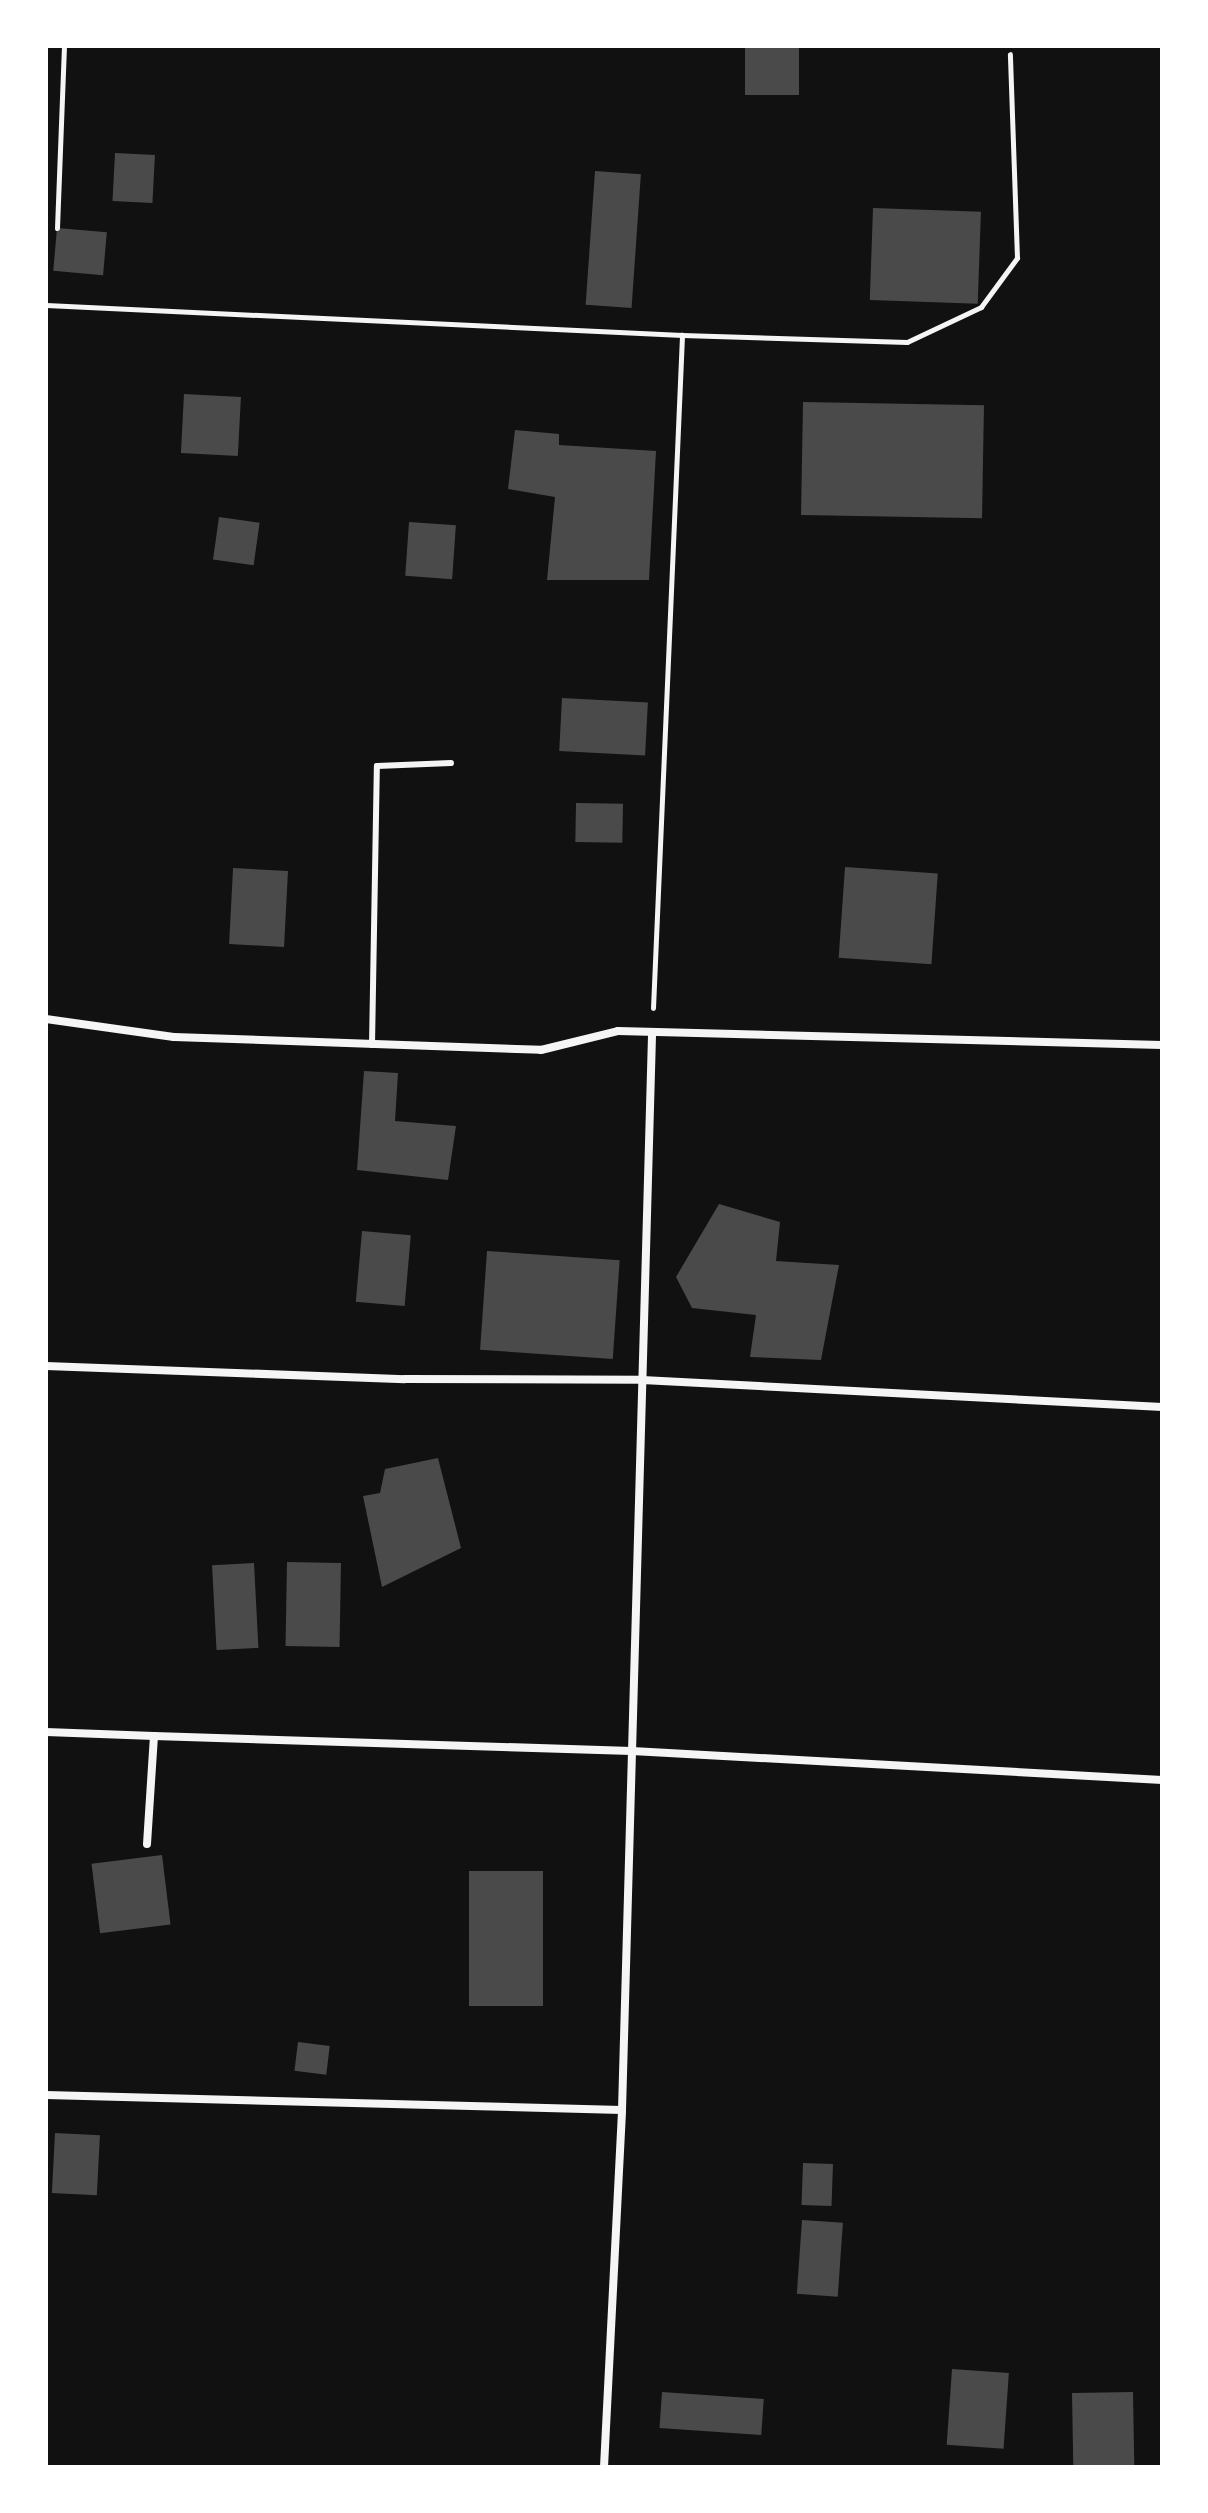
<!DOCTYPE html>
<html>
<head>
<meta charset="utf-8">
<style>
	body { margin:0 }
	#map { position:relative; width:1208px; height:2513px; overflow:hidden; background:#111; font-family:"IBM Plex Sans",sans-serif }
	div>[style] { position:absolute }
	.building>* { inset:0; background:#4a4a4a; transform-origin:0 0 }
	.path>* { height:5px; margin:-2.5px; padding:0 2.5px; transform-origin:2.5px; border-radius:2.5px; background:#f5f5f5 }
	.service>* { height:6px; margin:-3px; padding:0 3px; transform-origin:3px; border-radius:3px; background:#f5f5f5 }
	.minor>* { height:8px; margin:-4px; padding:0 4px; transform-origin:4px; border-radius:4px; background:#f5f5f5 }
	span { translate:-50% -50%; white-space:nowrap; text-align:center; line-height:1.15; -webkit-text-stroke:6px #fff; paint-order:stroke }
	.frame { position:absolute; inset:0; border:48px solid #fff; pointer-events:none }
</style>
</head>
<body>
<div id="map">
	<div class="building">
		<i style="left:745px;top:46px;width:54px;height:49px"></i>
		<i style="left:115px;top:153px;width:40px;height:48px;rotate:3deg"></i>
		<i style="left:595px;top:171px;width:46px;height:134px;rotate:4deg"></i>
		<i style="left:873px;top:208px;width:108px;height:92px;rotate:2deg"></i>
		<i style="left:57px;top:228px;width:50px;height:43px;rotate:5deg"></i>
		<i style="left:184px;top:394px;width:57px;height:59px;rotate:3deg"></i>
		<i style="left:803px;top:402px;width:181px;height:113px;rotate:1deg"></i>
		<i style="clip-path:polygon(515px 430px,559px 434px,559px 445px,656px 451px,649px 580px,547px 580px,555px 497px,508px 489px)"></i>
		<i style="left:219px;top:517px;width:41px;height:43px;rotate:8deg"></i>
		<i style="left:409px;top:522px;width:47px;height:54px;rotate:4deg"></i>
		<i style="left:562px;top:698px;width:86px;height:53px;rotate:3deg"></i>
		<i style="left:576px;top:803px;width:47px;height:39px;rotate:1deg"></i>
		<i style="left:845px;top:867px;width:93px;height:91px;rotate:4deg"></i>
		<i style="left:288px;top:871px;width:76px;height:55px;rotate:93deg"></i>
		<i style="clip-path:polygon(364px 1071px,398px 1073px,395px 1121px,456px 1126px,448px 1180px,357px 1170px)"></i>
		<i style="clip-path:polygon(719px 1204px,780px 1222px,776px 1261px,839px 1265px,821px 1360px,750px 1357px,756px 1315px,692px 1308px,676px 1277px)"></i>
		<i style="left:362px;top:1231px;width:49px;height:71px;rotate:5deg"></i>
		<i style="left:487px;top:1251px;width:133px;height:99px;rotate:4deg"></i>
		<i style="clip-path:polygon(438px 1458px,461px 1548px,382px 1587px,363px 1496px,380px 1493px,385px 1469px)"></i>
		<i style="left:287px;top:1562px;width:54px;height:84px;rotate:1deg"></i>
		<i style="left:254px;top:1563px;width:85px;height:42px;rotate:87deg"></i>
		<i style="left:162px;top:1855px;width:70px;height:71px;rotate:83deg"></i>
		<i style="left:469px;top:1871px;width:74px;height:135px"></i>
		<i style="left:298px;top:2042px;width:32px;height:29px;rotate:7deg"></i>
		<i style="left:55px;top:2133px;width:45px;height:60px;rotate:3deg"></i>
		<i style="left:803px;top:2163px;width:30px;height:42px;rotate:2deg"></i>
		<i style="left:802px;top:2220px;width:41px;height:74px;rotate:4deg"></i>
		<i style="left:952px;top:2369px;width:57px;height:76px;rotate:4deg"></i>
		<i style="left:662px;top:2392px;width:102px;height:36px;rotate:4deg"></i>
		<i style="left:1133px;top:2392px;width:74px;height:61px;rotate:89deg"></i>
	</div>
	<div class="path">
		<i style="left:57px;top:228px;width:182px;rotate:-87.8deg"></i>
		<i style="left:46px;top:305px;width:637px;rotate:2.7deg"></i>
		<i style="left:653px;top:1008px;width:674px;rotate:-87.53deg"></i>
		<i style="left:682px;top:335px;width:225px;rotate:1.8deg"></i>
		<i style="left:907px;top:342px;width:82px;rotate:-25.3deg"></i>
		<i style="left:981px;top:307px;width:61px;rotate:-53.7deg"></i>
		<i style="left:1017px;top:258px;width:204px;rotate:-92deg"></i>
	</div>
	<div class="service">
		<i style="left:372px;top:1045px;width:279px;rotate:-89deg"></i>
		<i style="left:377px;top:766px;width:74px;rotate:-2.3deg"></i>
	</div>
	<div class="minor">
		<i style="left:46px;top:1019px;width:129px;rotate:8deg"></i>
		<i style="left:174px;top:1037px;width:367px;rotate:2deg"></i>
		<i style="left:541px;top:1050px;width:79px;rotate:-13.9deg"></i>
		<i style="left:618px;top:1031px;width:544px;rotate:1.47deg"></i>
		<i style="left:46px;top:1366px;width:359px;rotate:2.1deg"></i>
		<i style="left:405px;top:1379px;width:237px;rotate:0.2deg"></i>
		<i style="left:642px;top:1380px;width:521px;rotate:2.97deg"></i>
		<i style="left:46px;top:1732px;width:108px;rotate:2.1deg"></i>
		<i style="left:147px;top:1844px;width:108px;rotate:-86.3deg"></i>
		<i style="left:154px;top:1736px;width:478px;rotate:1.8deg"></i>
		<i style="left:632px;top:1751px;width:531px;rotate:3.13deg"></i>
		<i style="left:46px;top:2095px;width:576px;rotate:1.49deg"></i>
		<i style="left:604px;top:2467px;width:357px;rotate:-87.1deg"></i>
		<i style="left:622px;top:2110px;width:1077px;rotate:-88.4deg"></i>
	</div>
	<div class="frame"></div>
</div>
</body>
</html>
